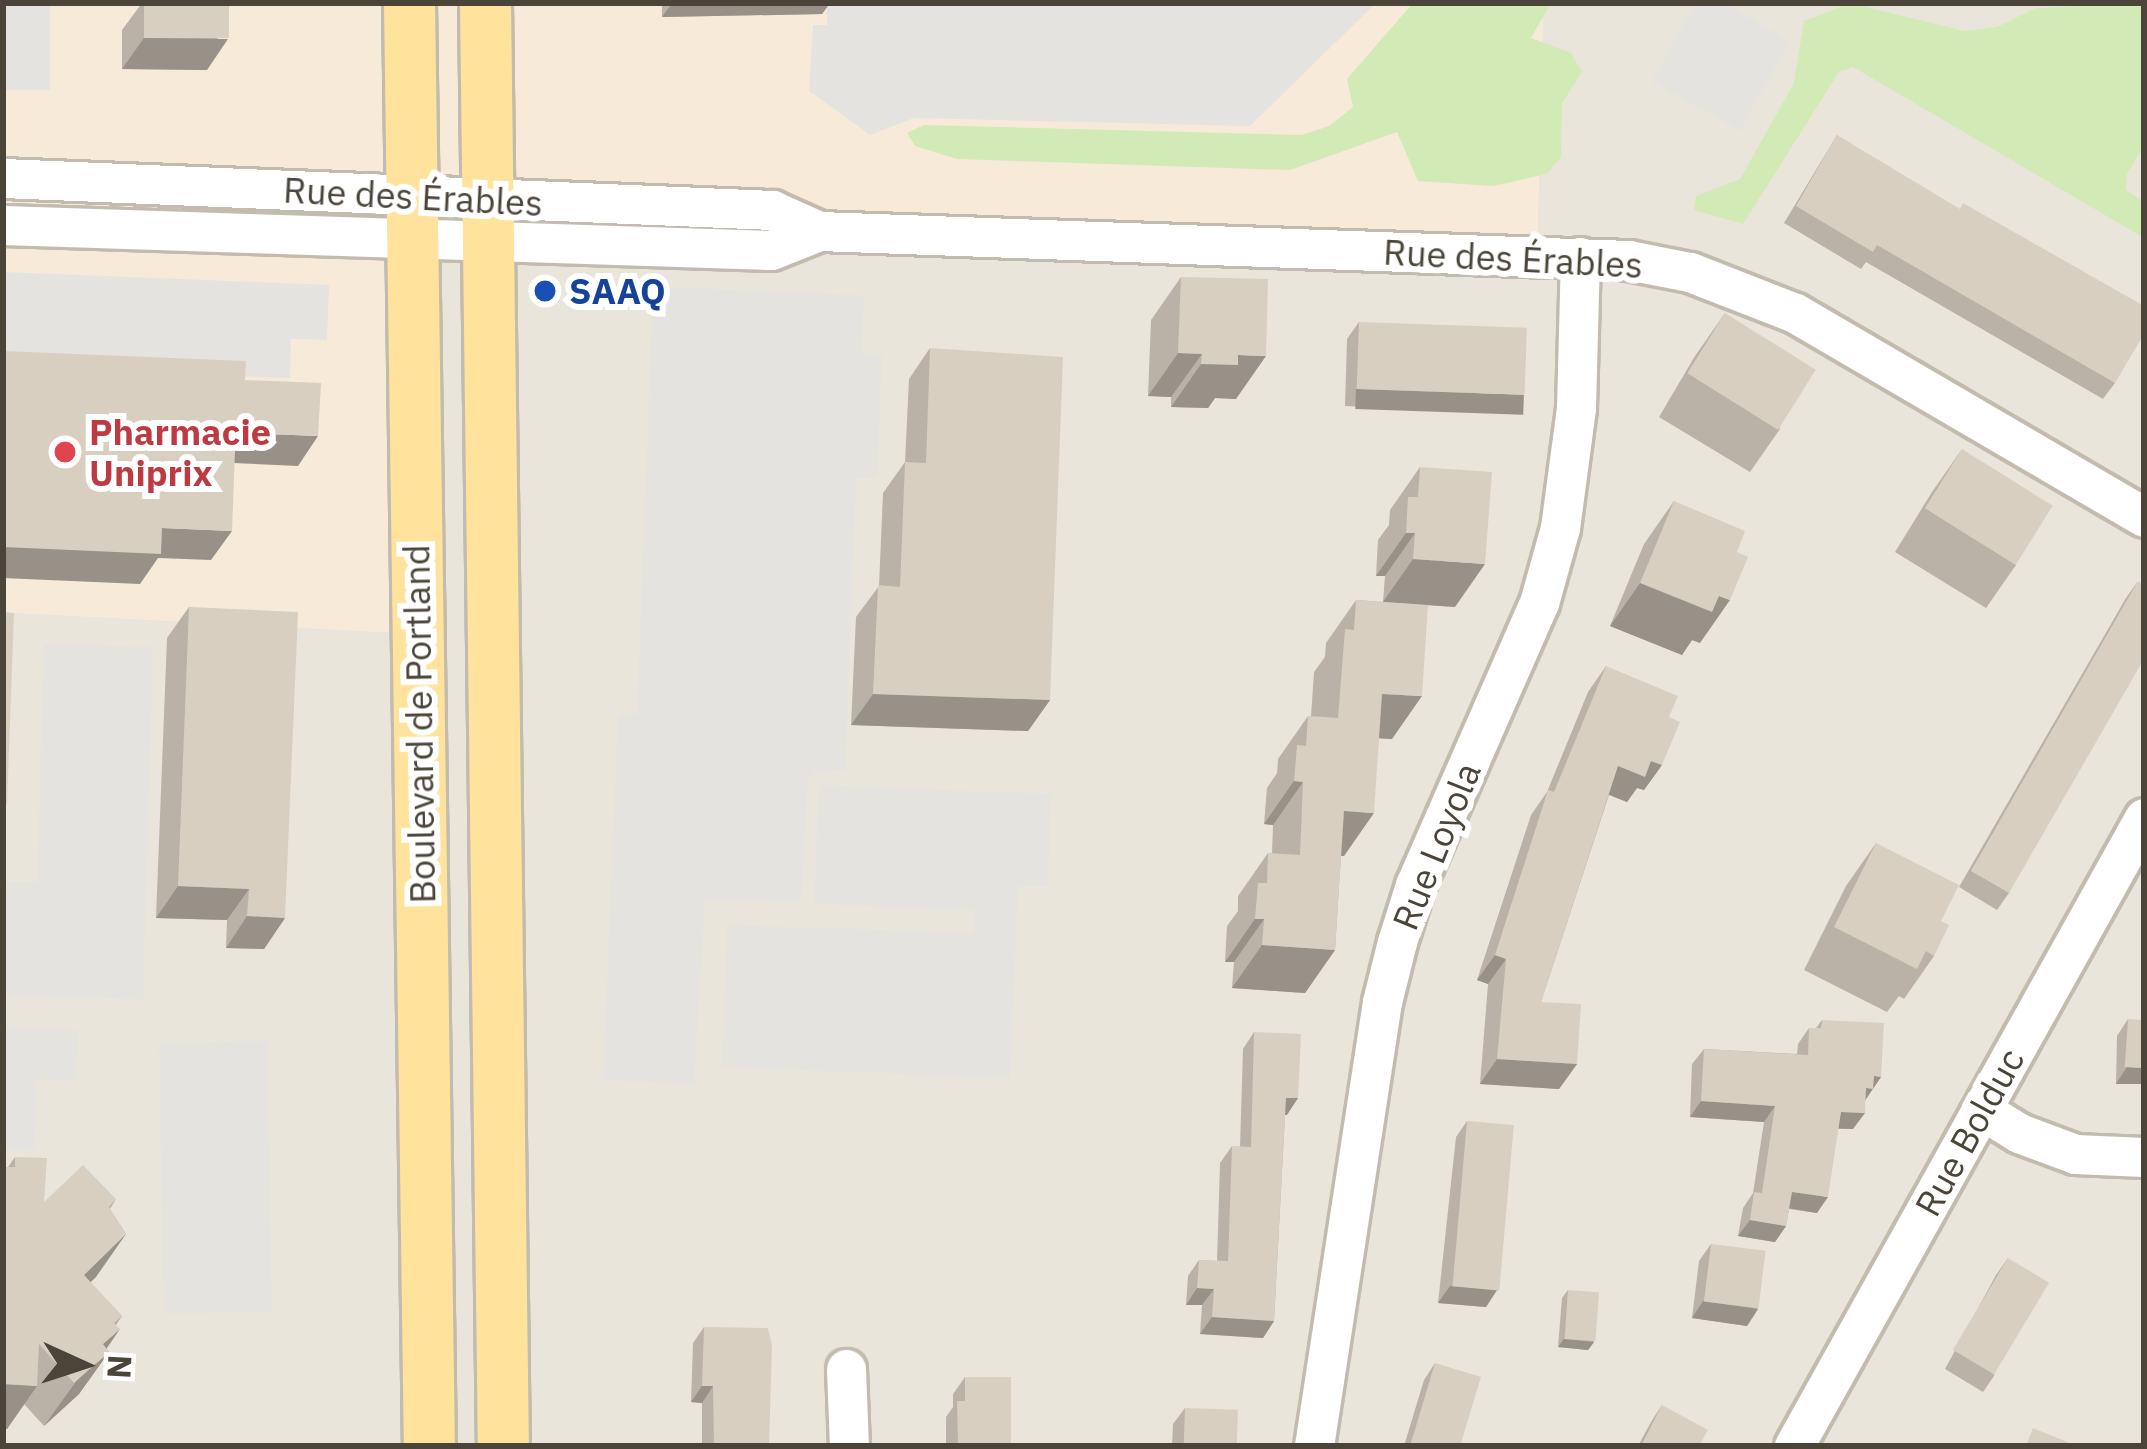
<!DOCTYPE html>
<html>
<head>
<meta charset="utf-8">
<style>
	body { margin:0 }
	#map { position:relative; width:2147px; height:1449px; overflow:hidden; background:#f6f3ec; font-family:"IBM Plex Sans",sans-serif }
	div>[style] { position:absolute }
	.residential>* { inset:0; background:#eae5da }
	.commercial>* { inset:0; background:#f7ead8 }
	.green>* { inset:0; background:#d2eab5 }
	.parking>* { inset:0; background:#e5e3e0; transform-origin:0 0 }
	.roads { filter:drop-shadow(3px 0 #c2bbae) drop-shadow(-3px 0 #c2bbae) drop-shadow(0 3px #c2bbae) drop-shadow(0 -3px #c2bbae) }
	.minor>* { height:39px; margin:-19.5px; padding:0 19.5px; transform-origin:19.5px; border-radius:19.5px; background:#fff }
	.major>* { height:51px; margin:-25.5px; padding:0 25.5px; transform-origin:25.5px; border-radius:25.5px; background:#ffe39c }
	.wall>* { inset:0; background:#bab2a6 }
	.shaded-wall>* { inset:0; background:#979187; transform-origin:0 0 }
	.building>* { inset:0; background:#d8cfc1; transform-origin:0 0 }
	.dots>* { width:33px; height:33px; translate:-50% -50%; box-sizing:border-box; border:6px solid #fff; border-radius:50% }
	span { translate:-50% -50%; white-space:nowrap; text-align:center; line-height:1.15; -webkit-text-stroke:12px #fff; paint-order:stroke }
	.street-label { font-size:36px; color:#4b4439 }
	.transit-label { font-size:36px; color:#164399; font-weight:700 }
	.left { translate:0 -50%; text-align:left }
	.health-label { font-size:36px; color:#be3a42; font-weight:700 }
	.frame { position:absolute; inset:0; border:6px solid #4b4439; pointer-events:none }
	.north { position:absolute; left:24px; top:1305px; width:120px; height:120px; -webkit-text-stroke:9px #fff; paint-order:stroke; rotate:93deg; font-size:33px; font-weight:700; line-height:48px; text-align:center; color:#4b4439 }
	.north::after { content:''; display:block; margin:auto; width:42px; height:54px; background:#4b4439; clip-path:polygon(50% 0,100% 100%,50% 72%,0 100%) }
</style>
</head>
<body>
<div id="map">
	<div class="residential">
		<i style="clip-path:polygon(1543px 3px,2144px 3px,2144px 1446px,3px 1446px,3px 612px,442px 635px,438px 219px,1537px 254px)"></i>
	</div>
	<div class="commercial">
		<i style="clip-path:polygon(3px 3px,1543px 3px,1537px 255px,439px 219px,442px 635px,3px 612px)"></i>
	</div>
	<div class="green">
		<i style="clip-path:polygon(1413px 3px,1551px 3px,1531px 38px,1571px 53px,1582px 72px,1562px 103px,1561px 157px,1547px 174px,1493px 186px,1418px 181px,1397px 132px,1290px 170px,957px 159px,915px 146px,907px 133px,924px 125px,1302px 135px,1329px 126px,1353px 107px,1347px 79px)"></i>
		<i style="clip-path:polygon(1850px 3px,1964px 31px,1997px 27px,2036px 8px,2144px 3px,2144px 145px,2127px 174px,2126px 190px,2144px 202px,2144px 238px,1853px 67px,1839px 72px,1743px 224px,1694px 210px,1696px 196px,1740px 179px,1794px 83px,1804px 21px)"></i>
	</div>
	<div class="parking">
		<i style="left:3px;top:3px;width:47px;height:87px"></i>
		<i style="clip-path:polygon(827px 3px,1376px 3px,1250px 126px,914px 118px,870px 135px,809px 91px,813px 25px,827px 25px)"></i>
		<i style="clip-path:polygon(1695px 3px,1723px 3px,1790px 41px,1740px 131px,1652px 81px)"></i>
		<i style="clip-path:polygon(3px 272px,329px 285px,327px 340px,291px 339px,290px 378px,3px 368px)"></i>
		<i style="clip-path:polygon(653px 287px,864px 295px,861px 354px,882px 356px,877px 478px,856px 478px,845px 770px,817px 771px,808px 779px,801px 901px,705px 899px,694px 1084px,603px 1080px,618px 715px,637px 714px)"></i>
		<i style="clip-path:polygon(44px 644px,153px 647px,143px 999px,3px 995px,3px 882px,37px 882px)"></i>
		<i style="clip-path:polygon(819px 785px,1051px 794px,1048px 886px,1018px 886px,1010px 1078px,722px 1067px,727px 925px,974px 933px,974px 910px,814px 904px)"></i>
		<i style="clip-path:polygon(3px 1027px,78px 1030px,76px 1079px,37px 1079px,34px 1149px,3px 1148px)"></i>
		<i style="left:267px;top:1041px;width:271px;height:108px;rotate:89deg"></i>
	</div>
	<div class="roads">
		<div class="minor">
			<i style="left:3px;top:178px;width:770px;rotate:2.38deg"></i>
			<i style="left:772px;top:210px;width:51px;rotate:24.1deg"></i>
			<i style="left:819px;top:231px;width:810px;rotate:2.05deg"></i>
			<i style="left:1628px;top:260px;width:63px;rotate:11deg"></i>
			<i style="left:1690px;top:272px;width:113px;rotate:21.3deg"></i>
			<i style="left:1795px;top:313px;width:404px;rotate:30.3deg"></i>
			<i style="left:3px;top:225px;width:768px;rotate:1.86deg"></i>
			<i style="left:771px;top:250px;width:52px;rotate:-21.6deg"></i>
			<i style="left:1982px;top:1110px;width:44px;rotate:31.9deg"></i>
			<i style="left:2019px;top:1133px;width:60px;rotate:20.6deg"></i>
			<i style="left:2075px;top:1154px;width:69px;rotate:2.5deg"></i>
			<i style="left:846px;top:1369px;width:77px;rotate:87.8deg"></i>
			<i style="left:1314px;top:1446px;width:449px;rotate:-81.3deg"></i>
			<i style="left:1382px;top:1002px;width:62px;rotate:-76deg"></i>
			<i style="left:1397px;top:942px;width:60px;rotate:-72.5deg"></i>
			<i style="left:1415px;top:885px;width:308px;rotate:-66.3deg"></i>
			<i style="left:1539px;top:603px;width:78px;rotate:-74.4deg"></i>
			<i style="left:1560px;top:528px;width:121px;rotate:-82.4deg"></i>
			<i style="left:1576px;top:408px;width:151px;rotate:-88.5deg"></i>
			<i style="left:1794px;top:1446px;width:719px;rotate:-60.87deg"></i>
		</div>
		<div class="major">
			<i style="left:409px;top:3px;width:1443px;rotate:89.21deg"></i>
			<i style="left:485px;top:3px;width:1443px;rotate:89.29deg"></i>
		</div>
	</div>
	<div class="wall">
		<i style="clip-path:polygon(142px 3px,229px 3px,207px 70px,122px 69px,122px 30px)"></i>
		<i style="clip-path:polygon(662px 3px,830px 3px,822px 14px,662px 17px)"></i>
		<i style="clip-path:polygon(1837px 135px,2115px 383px,2103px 399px,1866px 262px,1861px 269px,1784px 223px)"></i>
		<i style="clip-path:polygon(1181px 277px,1236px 399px,1215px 398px,1208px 408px,1171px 407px,1171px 397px,1148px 396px,1151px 320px)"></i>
		<i style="clip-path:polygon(1725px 313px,1780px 429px,1750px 472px,1659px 417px,1695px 356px)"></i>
		<i style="clip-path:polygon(1359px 322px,1512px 413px,1345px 406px,1347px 339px)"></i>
		<i style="clip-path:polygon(930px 348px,1050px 700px,1028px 731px,851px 725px,856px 617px,879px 586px,883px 493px,905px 462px,909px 379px)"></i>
		<i style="clip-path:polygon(1962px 449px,2016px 565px,1986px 608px,1895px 552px,1932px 492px)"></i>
		<i style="clip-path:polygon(1420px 467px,1455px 607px,1428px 605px,1392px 739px,1379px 738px,1344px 856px,1341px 855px,1335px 950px,1305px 993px,1232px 988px,1234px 962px,1225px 962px,1227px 926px,1238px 911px,1238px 896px,1268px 853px,1272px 853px,1273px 825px,1264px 824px,1267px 788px,1277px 773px,1278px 759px,1308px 716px,1311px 716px,1314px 672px,1325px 657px,1326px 643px,1356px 600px,1383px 602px,1385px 576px,1376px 576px,1378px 540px,1389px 525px,1390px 510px)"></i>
		<i style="clip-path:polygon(1674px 501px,1737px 552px,1700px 643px,1692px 640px,1682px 655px,1610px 626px,1644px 544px)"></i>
		<i style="clip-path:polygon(2138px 581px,2009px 893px,1997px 910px,1959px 887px,2126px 598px)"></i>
		<i style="clip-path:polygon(189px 607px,285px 918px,264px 949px,226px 948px,227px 920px,156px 918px,167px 638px)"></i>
		<i style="clip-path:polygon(1606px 666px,1669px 717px,1662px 765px,1644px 790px,1637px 788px,1627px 802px,1609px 795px,1541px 1002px,1577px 1064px,1559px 1089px,1480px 1084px,1488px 984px,1477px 980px,1531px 815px,1547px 792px,1588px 692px)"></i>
		<i style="clip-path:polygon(1876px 843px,1941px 921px,1934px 956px,1904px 999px,1899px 996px,1887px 1012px,1804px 970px,1846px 886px)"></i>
		<i style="clip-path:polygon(2128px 1019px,2144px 1084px,2116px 1084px,2117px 1036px)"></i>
		<i style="clip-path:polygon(1822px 1020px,1881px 1077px,1865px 1100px,1853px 1129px,1838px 1129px,1817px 1213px,1789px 1209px,1786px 1226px,1775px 1242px,1738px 1236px,1743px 1208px,1753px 1193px,1764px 1122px,1690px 1117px,1692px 1064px,1704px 1049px,1797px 1054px,1798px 1044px,1809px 1028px,1816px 1028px)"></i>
		<i style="clip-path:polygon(1254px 1032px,1298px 1098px,1285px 1115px,1274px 1321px,1263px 1338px,1200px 1334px,1202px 1305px,1186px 1305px,1188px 1276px,1199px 1260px,1217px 1261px,1220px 1163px,1232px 1146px,1240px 1147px,1243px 1049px)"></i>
		<i style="clip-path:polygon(1467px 1121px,1497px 1290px,1486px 1307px,1438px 1303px,1456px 1137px)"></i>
		<i style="clip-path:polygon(15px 1157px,44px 1202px,116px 1199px,110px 1209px,126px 1234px,90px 1282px,122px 1316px,116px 1325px,106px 1348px,109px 1352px,79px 1394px,44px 1426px,24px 1404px,7px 1429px,3px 1428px,3px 1167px,8px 1167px)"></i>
		<i style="clip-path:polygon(1711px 1244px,1758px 1309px,1747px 1326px,1692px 1318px,1699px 1261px)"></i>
		<i style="clip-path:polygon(2008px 1258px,1994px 1376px,1983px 1392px,1945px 1369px,1996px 1275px)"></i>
		<i style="clip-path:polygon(1568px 1290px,1594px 1342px,1588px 1350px,1558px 1347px,1562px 1298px)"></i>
		<i style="clip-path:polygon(704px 1327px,769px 1446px,702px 1446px,702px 1403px,691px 1402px,693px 1343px)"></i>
		<i style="clip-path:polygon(1435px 1363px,1460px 1446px,1404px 1446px,1424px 1380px)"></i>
		<i style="clip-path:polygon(965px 1377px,1011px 1446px,946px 1446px,946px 1417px,953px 1407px,953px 1394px)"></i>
		<i style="clip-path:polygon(1662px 1405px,1699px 1446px,1638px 1446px,1651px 1422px)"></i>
		<i style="clip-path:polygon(1185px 1408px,1236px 1446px,1172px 1446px,1173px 1424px)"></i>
	</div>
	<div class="shaded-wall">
		<i style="clip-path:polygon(672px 3px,830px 3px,822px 14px,662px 17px)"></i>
		<i style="clip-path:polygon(144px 38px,228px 39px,207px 70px,122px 69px)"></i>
		<i style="clip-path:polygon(1178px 353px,1202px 354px,1171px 397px,1148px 396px)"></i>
		<i style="clip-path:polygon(1238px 355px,1266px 356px,1236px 399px,1215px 398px,1208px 408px,1171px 407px,1201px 364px)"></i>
		<i style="left:1356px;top:389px;width:168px;height:20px;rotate:2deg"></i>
		<i style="clip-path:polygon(243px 433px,318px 436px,298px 466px,234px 463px,221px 480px)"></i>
		<i style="clip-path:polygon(162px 528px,232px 531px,211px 560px,158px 558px,140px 584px,3px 578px,3px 547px)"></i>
		<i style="clip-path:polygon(1406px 533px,1415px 533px,1385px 576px,1376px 576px)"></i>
		<i style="clip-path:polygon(1413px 559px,1485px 564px,1455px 607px,1383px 602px)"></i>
		<i style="clip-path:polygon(1640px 583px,1719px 596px,1730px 600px,1700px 643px,1692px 640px,1682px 655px,1610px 626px)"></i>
		<i style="clip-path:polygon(873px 694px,1050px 700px,1028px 731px,851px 725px)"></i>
		<i style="clip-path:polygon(1382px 694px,1422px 696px,1392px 739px,1352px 737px)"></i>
		<i style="clip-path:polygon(1651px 761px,1662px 765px,1644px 790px,1637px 788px,1627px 802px,1600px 791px,1618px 766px)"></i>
		<i style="clip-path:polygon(1294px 781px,1303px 782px,1273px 825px,1264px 824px)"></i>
		<i style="clip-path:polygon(1344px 811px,1374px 813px,1344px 856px,1314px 854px)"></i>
		<i style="clip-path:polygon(178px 886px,249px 889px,227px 920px,156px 918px)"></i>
		<i style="clip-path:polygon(247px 916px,285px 918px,264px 949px,226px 948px)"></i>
		<i style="clip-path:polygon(1255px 919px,1264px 919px,1234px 962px,1225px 962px)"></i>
		<i style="clip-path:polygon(1262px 945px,1335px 950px,1305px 993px,1232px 988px)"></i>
		<i style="clip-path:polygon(1495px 955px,1506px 959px,1488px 984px,1477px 980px)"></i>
		<i style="clip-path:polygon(1497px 1059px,1577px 1064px,1559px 1089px,1480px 1084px)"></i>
		<i style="clip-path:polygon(2127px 1067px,2144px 1068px,2144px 1084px,2116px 1084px)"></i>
		<i style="clip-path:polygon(1874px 1076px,1881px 1077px,1862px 1105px,1855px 1104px)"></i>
		<i style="clip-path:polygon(1286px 1098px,1298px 1098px,1287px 1115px,1275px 1115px)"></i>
		<i style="clip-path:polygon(1701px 1101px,1775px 1106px,1764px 1122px,1690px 1117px)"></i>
		<i style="clip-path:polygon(1841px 1112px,1865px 1113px,1853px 1129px,1829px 1128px)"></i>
		<i style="clip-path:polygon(1792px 1192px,1828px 1197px,1817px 1213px,1781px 1207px)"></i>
		<i style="clip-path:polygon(1750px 1220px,1786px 1226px,1775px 1242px,1738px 1236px)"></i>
		<i style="clip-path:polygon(126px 1234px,96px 1277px,54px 1318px,84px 1275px)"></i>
		<i style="clip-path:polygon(1450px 1286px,1497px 1290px,1486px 1307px,1438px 1303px)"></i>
		<i style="clip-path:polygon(1197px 1288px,1214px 1289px,1202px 1305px,1186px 1305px)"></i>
		<i style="clip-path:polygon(1703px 1301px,1758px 1309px,1747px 1326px,1692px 1318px)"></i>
		<i style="clip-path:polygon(1212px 1317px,1274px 1321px,1263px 1338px,1200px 1334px)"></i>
		<i style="clip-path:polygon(120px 1329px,96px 1364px,109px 1352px,79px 1394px,44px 1426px,103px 1344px)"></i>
		<i style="clip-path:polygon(1564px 1339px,1594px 1342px,1588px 1350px,1558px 1347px)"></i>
		<i style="clip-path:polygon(3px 1384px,37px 1386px,7px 1429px,3px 1428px)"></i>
		<i style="clip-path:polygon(702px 1386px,713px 1386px,702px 1403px,691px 1402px)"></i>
	</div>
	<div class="building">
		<i style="left:144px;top:3px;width:85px;height:35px"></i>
		<i style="clip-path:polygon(1837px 135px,1960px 209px,1963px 203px,2144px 306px,2144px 334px,2115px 383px,1877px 245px,1873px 252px,1796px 206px)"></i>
		<i style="clip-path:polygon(1181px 277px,1268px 279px,1266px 356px,1238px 355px,1238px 365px,1201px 364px,1202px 354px,1178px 353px)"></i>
		<i style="left:1725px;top:313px;width:107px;height:71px;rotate:32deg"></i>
		<i style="left:1359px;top:322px;width:168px;height:67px;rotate:2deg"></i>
		<i style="clip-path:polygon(930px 348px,1063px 357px,1050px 700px,873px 694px,878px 585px,900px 587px,905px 462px,926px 463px)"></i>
		<i style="clip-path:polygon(3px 351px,246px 361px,245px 380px,321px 383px,318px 436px,243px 433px,242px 451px,235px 451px,232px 531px,162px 528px,161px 554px,3px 547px)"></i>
		<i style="left:1962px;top:449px;width:107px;height:70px;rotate:32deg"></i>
		<i style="clip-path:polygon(1420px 467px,1492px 472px,1485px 564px,1413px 559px,1415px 533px,1406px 533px,1408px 497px,1418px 497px)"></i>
		<i style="clip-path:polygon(1674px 501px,1745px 531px,1737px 552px,1748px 557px,1730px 600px,1719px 596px,1712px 612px,1640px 583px)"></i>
		<i style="clip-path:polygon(2138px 581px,2144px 585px,2144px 659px,2009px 893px,1971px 871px)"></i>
		<i style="clip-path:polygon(1356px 600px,1428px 605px,1422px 696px,1382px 694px,1374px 813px,1344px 811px,1335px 950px,1262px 945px,1264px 919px,1255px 919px,1258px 883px,1267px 883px,1268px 853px,1300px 855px,1303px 782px,1294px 781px,1297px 745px,1306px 746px,1308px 716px,1338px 718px,1345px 629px,1354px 630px)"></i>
		<i style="clip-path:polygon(189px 607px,298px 612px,285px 918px,247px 916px,249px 889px,178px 886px)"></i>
		<i style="clip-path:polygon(3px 612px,14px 613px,7px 804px,3px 804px)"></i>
		<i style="clip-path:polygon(1606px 666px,1678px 696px,1669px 717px,1680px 722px,1662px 765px,1651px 761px,1645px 777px,1618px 766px,1541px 1002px,1581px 1004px,1577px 1064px,1497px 1059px,1506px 959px,1495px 955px,1548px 790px,1554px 792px)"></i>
		<i style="clip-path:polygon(1876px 843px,1959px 885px,1941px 921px,1949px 925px,1934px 956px,1926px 951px,1917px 969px,1834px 927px)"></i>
		<i style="left:2128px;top:1019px;width:16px;height:48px;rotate:4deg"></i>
		<i style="clip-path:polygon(1822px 1020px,1884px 1023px,1881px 1077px,1874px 1076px,1873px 1089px,1866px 1088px,1865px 1113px,1841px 1112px,1828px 1197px,1792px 1192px,1786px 1226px,1750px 1220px,1754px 1192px,1762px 1193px,1775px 1106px,1701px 1101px,1704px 1049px,1808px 1055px,1809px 1028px,1821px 1028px)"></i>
		<i style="clip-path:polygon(1254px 1032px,1301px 1034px,1298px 1098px,1286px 1098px,1274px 1321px,1212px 1317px,1214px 1289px,1197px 1288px,1199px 1260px,1228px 1261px,1232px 1146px,1251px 1147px)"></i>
		<i style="left:1467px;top:1121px;width:47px;height:166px;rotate:5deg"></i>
		<i style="clip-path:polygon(15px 1157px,47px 1158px,44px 1202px,83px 1165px,116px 1199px,109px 1207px,126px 1234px,84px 1275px,122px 1316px,114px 1323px,120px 1329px,103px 1344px,109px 1352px,74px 1383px,39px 1344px,37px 1386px,3px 1384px,3px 1167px,15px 1167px)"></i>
		<i style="left:1711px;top:1244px;width:55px;height:58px;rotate:7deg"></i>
		<i style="left:2008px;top:1258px;width:48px;height:107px;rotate:31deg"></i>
		<i style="left:1568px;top:1290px;width:31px;height:49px;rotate:4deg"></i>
		<i style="clip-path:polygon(704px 1327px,768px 1328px,772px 1345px,769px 1446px,714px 1446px,713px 1386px,702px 1386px)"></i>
		<i style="clip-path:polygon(1435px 1363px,1481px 1377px,1460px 1446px,1410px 1446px)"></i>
		<i style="clip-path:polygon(965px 1377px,1011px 1377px,1011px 1446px,958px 1446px,957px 1401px,965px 1401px)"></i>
		<i style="clip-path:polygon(1662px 1405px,1708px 1430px,1699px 1446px,1641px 1446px)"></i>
		<i style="left:1185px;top:1408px;width:53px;height:38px;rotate:2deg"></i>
		<i style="clip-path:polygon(2033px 1428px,2077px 1446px,2026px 1446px)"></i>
	</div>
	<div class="dots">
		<i style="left:545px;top:291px;background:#1a4fb4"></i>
		<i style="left:65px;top:452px;background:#e0444e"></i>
	</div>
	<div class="street-label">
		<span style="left:413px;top:196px;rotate:3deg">Rue des Érables</span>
		<span style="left:1513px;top:258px;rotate:3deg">Rue des Érables</span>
		<span style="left:419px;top:724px;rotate:-91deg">Boulevard de Portland</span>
		<span style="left:1436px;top:846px;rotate:-68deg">Rue Loyola</span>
		<span style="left:1969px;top:1132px;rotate:-61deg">Rue Bolduc</span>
	</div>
	<div class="transit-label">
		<span class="left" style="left:569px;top:291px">SAAQ</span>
	</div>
	<div class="health-label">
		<span class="left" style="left:89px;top:452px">Pharmacie<br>Uniprix</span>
	</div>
	<div class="frame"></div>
	<div class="north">N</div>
</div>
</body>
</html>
